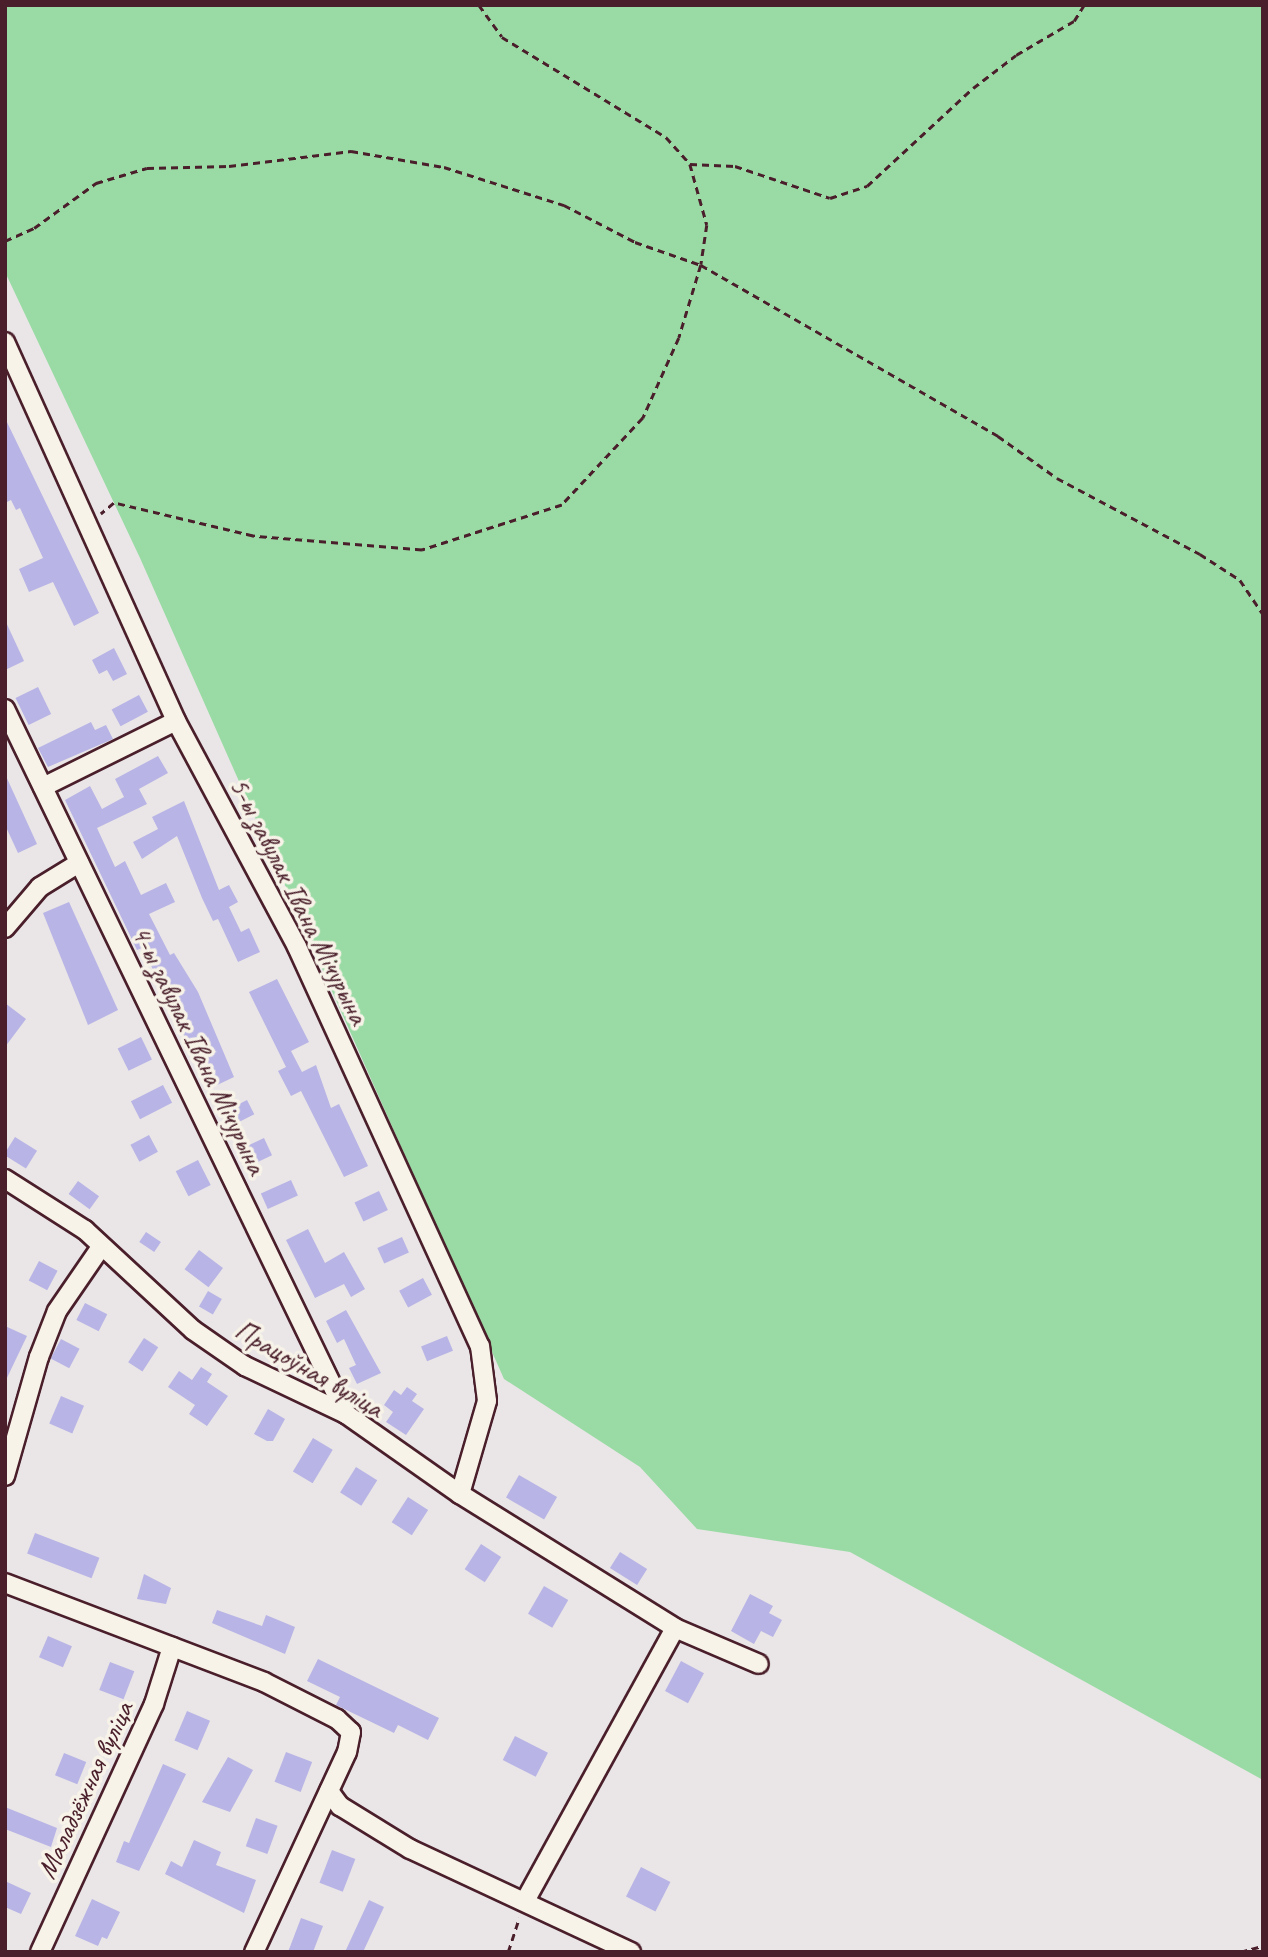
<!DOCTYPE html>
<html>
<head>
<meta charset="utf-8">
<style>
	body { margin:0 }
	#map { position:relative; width:1268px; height:1957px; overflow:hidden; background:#eae6e7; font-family:Caveat,sans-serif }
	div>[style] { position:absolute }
	.green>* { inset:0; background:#9adba5 }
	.building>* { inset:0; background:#b8b4e5; transform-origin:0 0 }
	.path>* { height:2.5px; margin-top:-1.25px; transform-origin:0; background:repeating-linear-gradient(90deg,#4a1f2b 0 7px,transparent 0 12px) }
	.roads { filter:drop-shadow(2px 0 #4a1f2b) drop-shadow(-2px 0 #4a1f2b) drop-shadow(0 2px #4a1f2b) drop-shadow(0 -2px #4a1f2b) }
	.minor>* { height:18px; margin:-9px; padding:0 9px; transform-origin:9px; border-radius:9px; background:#f7f3e8 }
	span { translate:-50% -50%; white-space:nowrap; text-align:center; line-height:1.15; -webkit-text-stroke:7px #f7f3e8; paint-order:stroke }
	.street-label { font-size:28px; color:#4a1f2b }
	.frame { position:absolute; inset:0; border:7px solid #4a1f2b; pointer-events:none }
</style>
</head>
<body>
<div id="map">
	<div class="green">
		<i style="clip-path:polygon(5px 5px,1263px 5px,1263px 1780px,850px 1552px,697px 1529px,640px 1467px,504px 1379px,140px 558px,5px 272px)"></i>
	</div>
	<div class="building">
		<i style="clip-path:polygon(5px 418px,99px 613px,74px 626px,53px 582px,29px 592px,19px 569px,43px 558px,20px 508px,16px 510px,11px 500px,5px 503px)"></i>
		<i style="clip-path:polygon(5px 620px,24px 661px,5px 670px)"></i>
		<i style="clip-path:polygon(114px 648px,127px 674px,113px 681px,107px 670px,99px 674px,92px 660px)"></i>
		<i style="left:38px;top:687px;width:30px;height:25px;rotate:64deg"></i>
		<i style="left:139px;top:695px;width:19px;height:31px;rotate:62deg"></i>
		<i style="clip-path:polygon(91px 722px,95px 730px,106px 725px,113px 739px,48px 767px,38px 748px)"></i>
		<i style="clip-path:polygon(158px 756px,168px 773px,139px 789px,147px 804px,97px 828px,115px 867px,125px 861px,141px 895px,166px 883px,175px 902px,149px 914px,170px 955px,174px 953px,198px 992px,234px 1077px,213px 1087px,208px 1077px,204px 1078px,176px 1019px,187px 1014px,170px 986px,163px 989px,142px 948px,137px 950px,65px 800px,90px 786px,102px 809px,124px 797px,115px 779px)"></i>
		<i style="clip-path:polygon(5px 774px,37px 844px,18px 853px,5px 825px)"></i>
		<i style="clip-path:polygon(184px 801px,219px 890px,229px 885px,238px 902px,229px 907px,241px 932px,249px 928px,260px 952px,238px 962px,218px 919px,213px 921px,202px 898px,177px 836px,142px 859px,133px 842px,158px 829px,152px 817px)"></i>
		<i style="clip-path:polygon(69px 902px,118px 1010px,88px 1025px,43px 913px)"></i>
		<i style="clip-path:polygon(277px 979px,309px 1042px,291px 1051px,302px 1072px,316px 1065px,331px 1108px,339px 1104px,368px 1166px,344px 1177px,301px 1091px,291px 1096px,278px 1071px,286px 1067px,249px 992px)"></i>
		<i style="clip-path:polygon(5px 1003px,26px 1019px,5px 1047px)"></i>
		<i style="left:141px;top:1037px;width:25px;height:26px;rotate:64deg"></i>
		<i style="left:163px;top:1085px;width:20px;height:36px;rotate:63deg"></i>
		<i style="left:247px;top:1100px;width:16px;height:26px;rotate:63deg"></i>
		<i style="left:149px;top:1135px;width:19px;height:21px;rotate:62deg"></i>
		<i style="left:15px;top:1137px;width:26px;height:21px;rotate:32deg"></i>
		<i style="left:264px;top:1138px;width:19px;height:24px;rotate:65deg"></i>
		<i style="left:198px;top:1160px;width:28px;height:25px;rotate:63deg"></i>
		<i style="left:291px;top:1180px;width:17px;height:33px;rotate:66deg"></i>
		<i style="left:78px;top:1181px;width:26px;height:16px;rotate:36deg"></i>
		<i style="left:379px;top:1191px;width:21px;height:27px;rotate:65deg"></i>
		<i style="clip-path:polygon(308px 1229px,325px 1263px,344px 1252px,365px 1289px,351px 1297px,344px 1284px,315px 1298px,286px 1240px)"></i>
		<i style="left:146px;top:1232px;width:18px;height:12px;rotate:34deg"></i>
		<i style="left:402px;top:1237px;width:17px;height:27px;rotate:66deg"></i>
		<i style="left:199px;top:1250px;width:30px;height:24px;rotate:37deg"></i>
		<i style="left:39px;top:1261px;width:21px;height:22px;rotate:28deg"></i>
		<i style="left:423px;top:1278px;width:19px;height:27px;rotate:62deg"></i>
		<i style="left:208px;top:1291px;width:16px;height:18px;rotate:30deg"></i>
		<i style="left:85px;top:1303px;width:25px;height:19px;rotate:27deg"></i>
		<i style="clip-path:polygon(346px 1310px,381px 1373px,357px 1384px,349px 1368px,356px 1365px,344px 1339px,337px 1343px,326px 1321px)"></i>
		<i style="clip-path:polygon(5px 1326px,27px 1336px,5px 1382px)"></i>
		<i style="left:447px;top:1336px;width:16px;height:28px;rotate:68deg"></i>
		<i style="left:144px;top:1338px;width:17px;height:29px;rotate:33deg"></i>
		<i style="left:61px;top:1339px;width:21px;height:22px;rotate:28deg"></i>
		<i style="clip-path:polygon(201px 1367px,212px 1374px,207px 1382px,228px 1396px,207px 1426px,189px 1414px,195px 1405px,168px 1387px,179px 1371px,192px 1380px)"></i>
		<i style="clip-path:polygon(407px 1387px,417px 1394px,412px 1401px,424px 1409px,406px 1435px,386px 1422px,393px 1412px,384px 1405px,394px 1390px,401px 1395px)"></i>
		<i style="left:61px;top:1396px;width:25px;height:30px;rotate:23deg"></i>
		<i style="clip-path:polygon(268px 1409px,285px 1419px,273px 1441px,267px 1441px,254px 1434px)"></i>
		<i style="left:313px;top:1438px;width:23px;height:39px;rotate:31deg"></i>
		<i style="left:356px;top:1467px;width:25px;height:30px;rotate:32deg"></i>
		<i style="left:519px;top:1475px;width:44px;height:26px;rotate:30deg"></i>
		<i style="left:408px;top:1497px;width:24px;height:30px;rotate:33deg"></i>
		<i style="left:35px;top:1533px;width:69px;height:22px;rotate:21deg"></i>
		<i style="left:481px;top:1544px;width:24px;height:30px;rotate:33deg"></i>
		<i style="left:620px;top:1552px;width:32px;height:19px;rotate:32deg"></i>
		<i style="clip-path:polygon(144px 1574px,171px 1588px,166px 1604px,137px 1599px)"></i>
		<i style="left:544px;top:1586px;width:28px;height:32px;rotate:30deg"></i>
		<i style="clip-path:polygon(750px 1594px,773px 1606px,769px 1613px,782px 1620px,773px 1637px,761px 1631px,754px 1644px,731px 1631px)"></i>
		<i style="clip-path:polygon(217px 1610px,262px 1626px,266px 1615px,295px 1627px,285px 1654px,212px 1623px)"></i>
		<i style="left:48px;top:1636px;width:26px;height:23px;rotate:23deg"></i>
		<i style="clip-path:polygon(318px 1659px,439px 1718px,428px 1740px,398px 1725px,394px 1733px,336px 1705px,340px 1697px,307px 1681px)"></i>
		<i style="left:681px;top:1661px;width:26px;height:34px;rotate:28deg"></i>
		<i style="left:110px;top:1662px;width:26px;height:30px;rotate:21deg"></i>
		<i style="left:187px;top:1711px;width:25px;height:32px;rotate:23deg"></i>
		<i style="left:515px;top:1736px;width:37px;height:27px;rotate:27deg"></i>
		<i style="left:286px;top:1752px;width:28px;height:32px;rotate:21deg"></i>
		<i style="left:64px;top:1753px;width:24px;height:24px;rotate:22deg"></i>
		<i style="clip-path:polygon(228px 1757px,253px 1770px,230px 1812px,202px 1802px)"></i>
		<i style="clip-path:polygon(163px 1764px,186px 1774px,139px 1871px,116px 1862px,124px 1841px,129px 1843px)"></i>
		<i style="clip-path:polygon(5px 1807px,57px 1828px,51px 1847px,5px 1829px)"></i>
		<i style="left:256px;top:1818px;width:23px;height:30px;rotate:20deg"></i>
		<i style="clip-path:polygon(194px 1840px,221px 1852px,216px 1865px,256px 1880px,244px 1913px,165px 1874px,171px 1861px,182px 1867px)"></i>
		<i style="left:332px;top:1850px;width:25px;height:35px;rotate:21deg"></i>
		<i style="left:641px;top:1867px;width:33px;height:33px;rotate:27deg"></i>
		<i style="clip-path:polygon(5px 1881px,31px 1893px,21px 1914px,5px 1907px)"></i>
		<i style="clip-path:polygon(92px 1899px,120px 1912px,107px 1939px,102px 1937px,98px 1946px,75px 1936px)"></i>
		<i style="clip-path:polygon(369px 1900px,384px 1907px,363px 1952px,345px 1952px)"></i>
		<i style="clip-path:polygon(301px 1918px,323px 1926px,313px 1952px,288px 1952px)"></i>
	</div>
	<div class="path">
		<i style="left:479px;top:5px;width:39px;rotate:54deg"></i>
		<i style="left:502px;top:37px;width:192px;rotate:31.4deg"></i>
		<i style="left:666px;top:137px;width:36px;rotate:48deg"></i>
		<i style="left:690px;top:164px;width:63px;rotate:74.4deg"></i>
		<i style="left:707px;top:225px;width:40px;rotate:98.5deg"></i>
		<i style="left:701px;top:265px;width:343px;rotate:29.9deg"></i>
		<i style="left:998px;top:436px;width:72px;rotate:35.4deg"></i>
		<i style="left:1057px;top:478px;width:162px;rotate:28deg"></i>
		<i style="left:1200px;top:554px;width:48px;rotate:33deg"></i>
		<i style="left:1240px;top:580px;width:41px;rotate:55.9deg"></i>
		<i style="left:690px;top:164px;width:45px;rotate:2.5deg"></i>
		<i style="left:735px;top:166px;width:100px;rotate:18.6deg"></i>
		<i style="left:830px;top:198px;width:39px;rotate:-18deg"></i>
		<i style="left:867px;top:186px;width:144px;rotate:-42.8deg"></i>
		<i style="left:973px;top:88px;width:54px;rotate:-37.5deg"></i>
		<i style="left:1016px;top:55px;width:67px;rotate:-30.4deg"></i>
		<i style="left:1074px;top:21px;width:19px;rotate:-58deg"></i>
		<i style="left:5px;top:241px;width:32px;rotate:-24deg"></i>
		<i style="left:34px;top:228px;width:77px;rotate:-36deg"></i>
		<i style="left:96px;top:183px;width:53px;rotate:-16.4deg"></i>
		<i style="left:147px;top:168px;width:82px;rotate:-1.4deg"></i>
		<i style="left:229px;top:166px;width:123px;rotate:-7deg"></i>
		<i style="left:351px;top:151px;width:94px;rotate:9.8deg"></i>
		<i style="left:444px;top:167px;width:126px;rotate:17.6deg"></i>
		<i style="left:564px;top:205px;width:80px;rotate:27.5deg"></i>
		<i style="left:635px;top:242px;width:70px;rotate:19.2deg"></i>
		<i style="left:701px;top:265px;width:76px;rotate:106.8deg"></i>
		<i style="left:679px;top:338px;width:88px;rotate:114.2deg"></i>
		<i style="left:643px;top:418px;width:119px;rotate:133deg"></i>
		<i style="left:562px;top:505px;width:147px;rotate:162.2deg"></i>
		<i style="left:422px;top:550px;width:170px;rotate:-175.3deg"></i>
		<i style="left:253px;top:536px;width:143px;rotate:-166.6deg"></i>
		<i style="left:114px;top:503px;width:17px;rotate:140deg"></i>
		<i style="left:508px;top:1952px;width:36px;rotate:-72deg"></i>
		<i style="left:1240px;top:1952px;width:24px;rotate:-15deg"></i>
	</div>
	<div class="roads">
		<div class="minor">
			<i style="left:5px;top:342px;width:416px;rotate:65.7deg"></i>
			<i style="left:176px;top:721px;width:256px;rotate:61.8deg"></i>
			<i style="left:297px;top:947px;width:439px;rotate:65.4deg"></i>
			<i style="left:480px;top:1346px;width:55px;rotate:82.7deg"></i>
			<i style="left:487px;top:1401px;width:97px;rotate:106.2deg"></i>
			<i style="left:5px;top:709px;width:783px;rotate:64.19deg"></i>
			<i style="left:43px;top:787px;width:148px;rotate:-26.4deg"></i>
			<i style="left:5px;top:928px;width:54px;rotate:-49.5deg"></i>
			<i style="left:40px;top:887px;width:46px;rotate:-31.6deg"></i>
			<i style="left:5px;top:1179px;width:95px;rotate:32.5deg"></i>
			<i style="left:85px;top:1230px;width:147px;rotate:42.8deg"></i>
			<i style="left:193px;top:1330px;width:63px;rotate:34.7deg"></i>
			<i style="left:245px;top:1366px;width:112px;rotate:25.4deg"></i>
			<i style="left:346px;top:1414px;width:139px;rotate:35.1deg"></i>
			<i style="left:460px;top:1494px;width:253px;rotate:31.9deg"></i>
			<i style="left:675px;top:1628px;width:91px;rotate:23.2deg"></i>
			<i style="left:5px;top:1476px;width:124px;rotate:-74.1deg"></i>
			<i style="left:39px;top:1357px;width:49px;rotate:-68.6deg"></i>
			<i style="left:57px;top:1311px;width:78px;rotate:-55.5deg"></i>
			<i style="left:5px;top:1583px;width:277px;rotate:20.9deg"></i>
			<i style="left:264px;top:1682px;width:82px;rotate:26.9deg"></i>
			<i style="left:337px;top:1719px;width:19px;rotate:43deg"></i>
			<i style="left:351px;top:1732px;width:20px;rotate:101deg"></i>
			<i style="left:347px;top:1752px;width:221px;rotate:114.9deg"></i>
			<i style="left:329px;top:1791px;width:19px;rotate:54deg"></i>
			<i style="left:340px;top:1806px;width:82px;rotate:31.6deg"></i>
			<i style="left:410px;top:1849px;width:244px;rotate:25deg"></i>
			<i style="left:525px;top:1901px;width:311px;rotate:-61.2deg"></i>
			<i style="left:40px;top:1952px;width:273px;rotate:-65.3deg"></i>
			<i style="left:154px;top:1704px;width:60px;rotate:-72.5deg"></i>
		</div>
	</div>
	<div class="street-label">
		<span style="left:299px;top:901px;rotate:63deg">5-ы завулак Івана Мічурына</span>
		<span style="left:199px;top:1050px;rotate:64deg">4-ы завулак Івана Мічурына</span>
		<span style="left:309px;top:1369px;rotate:30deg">Працоўная вуліца</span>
		<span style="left:85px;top:1790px;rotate:-65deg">Маладзёжная вуліца</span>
	</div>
	<div class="frame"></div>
</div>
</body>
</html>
